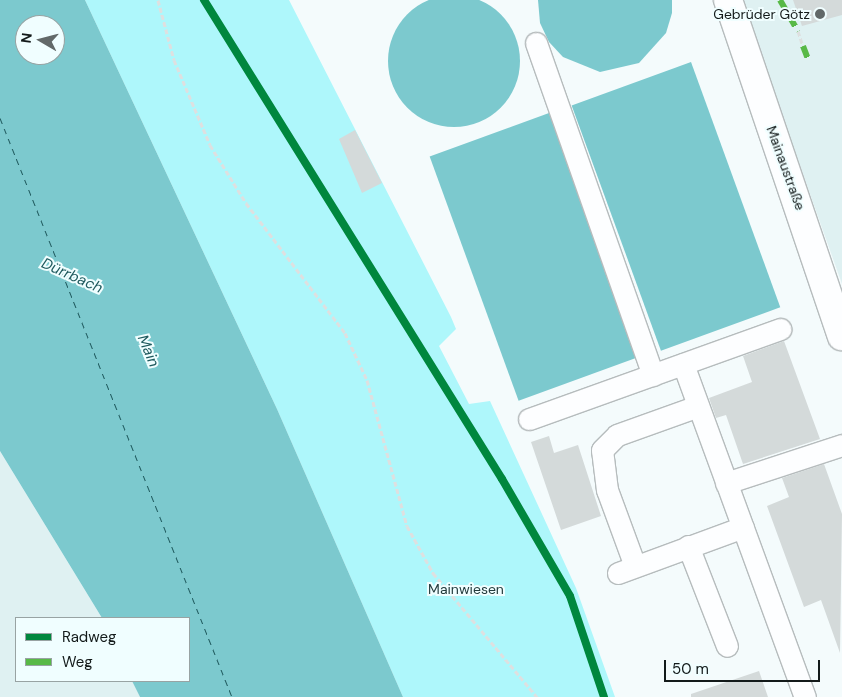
<!DOCTYPE html>
<html>
<head>
<meta charset="utf-8">
<style>
	body { margin:0 }
	#map { position:relative; width:842px; height:697px; overflow:hidden; background:#f4fbfc; font-family:"DM Sans",sans-serif }
	div>[style] { position:absolute }
	.built>* { inset:0; background:#dff1f2 }
	.green>* { inset:0; background:#aef7fb }
	.water>* { inset:0; background:#7cc9ce; transform-origin:0 0 }
	.round { border-radius:50% }
	.ferry>* { height:1px; margin-top:-0.5px; transform-origin:0; background:repeating-linear-gradient(90deg,#1f5a5e 0 6px,transparent 0 11px) }
	.building>* { inset:0; background:#d4dada }
	.path>* { height:3px; margin-top:-1.5px; transform-origin:0; background:repeating-linear-gradient(90deg,#dee0e0 0 5px,transparent 0 7.5px) }
	.roads { filter:drop-shadow(1px 0 #b6bcbd) drop-shadow(-1px 0 #b6bcbd) drop-shadow(0 1px #b6bcbd) drop-shadow(0 -1px #b6bcbd) }
	.minor>* { height:21px; margin:-10.5px; padding:0 10.5px; transform-origin:10.5px; border-radius:10.5px; background:#fdfeff }
	.major>* { height:28px; margin:-14px; padding:0 14px; transform-origin:14px; border-radius:14px; background:#fdfeff }
	.quiet>* { height:6px; margin-top:-3px; transform-origin:0; background:repeating-linear-gradient(90deg,#58b947 0 12px,transparent 0 18px) }
	.cycleway>* { height:8px; margin:-4px; padding:0 4px; transform-origin:4px; border-radius:4px; background:#00873e }
	.dots>* { width:14px; height:14px; translate:-50% -50%; box-sizing:border-box; border:2px solid #f0feff; border-radius:50% }
	span { translate:-50% -50%; white-space:nowrap; text-align:center; line-height:1.15; -webkit-text-stroke:4px #f0feff; paint-order:stroke }
	.poi-label { font-size:14px; color:#131a1a }
	.right { translate:-100% -50%; text-align:right }
	.street-label { font-size:14px; color:#131a1a }
	.park-label { font-size:14px; color:#233b3d }
	.water-label { font-size:15px; color:#1f5a5e; font-style:italic }
	.legend { position:absolute; left:15px; top:617px; width:175px; height:65px; box-sizing:border-box; background:#f0feff; border:1px solid #98a3a3; margin:0; padding:6px 9px; list-style:none; font-size:15px; color:#131a1a }
	.legend li { display:flex; align-items:center; gap:10px; height:25px }
	.legend b { width:25px; border:1px solid #98a3a3 }
	.north { position:absolute; left:15px; top:15px; width:50px; height:50px; box-sizing:border-box; background:#f0feff; border:1px solid #98a3a3; border-radius:50%; rotate:278deg; font-size:14px; font-weight:700; line-height:20px; text-align:center; color:#131a1a }
	.north::after { content:''; display:block; margin:auto; width:18px; height:22px; background:#626969; clip-path:polygon(50% 0,100% 100%,50% 72%,0 100%) }
	.scale { position:absolute; left:664px; top:660px; width:156px; height:22px; box-sizing:border-box; border:2px solid #131a1a; border-top:0; padding-left:6px; font-size:15px; line-height:18px; white-space:nowrap; color:#131a1a; -webkit-text-stroke:4px #f0feff; paint-order:stroke }
</style>
</head>
<body>
<div id="map">
	<div class="built">
		<i style="clip-path:polygon(741px 0,842px 0,842px 284px)"></i>
		<i style="clip-path:polygon(0 451px,102px 618px,16px 618px,16px 681px,132px 681px,140px 697px,0 697px)"></i>
	</div>
	<div class="green">
		<i style="clip-path:polygon(85px 0,289px 0,451px 317px,456px 329px,439px 346px,469px 404px,490px 401px,576px 588px,615px 697px,403px 697px,277px 409px)"></i>
	</div>
	<div class="water">
		<i class="round" style="left:388px;top:-5px;width:132px;height:132px"></i>
		<i style="clip-path:polygon(evenodd,0 0,85px 0,277px 409px,403px 697px,140px 697px,132px 681px,189px 681px,189px 618px,102px 618px,0 451px,0 0,25px 25px,55px 25px,55px 55px,25px 55px,25px 25px)"></i>
		<i style="clip-path:polygon(538px 0,672px 0,672px 13px,666px 33px,639px 63px,600px 72px,563px 57px,549px 42px,540px 23px)"></i>
		<i style="left:691px;top:62px;width:261px;height:127px;rotate:70deg"></i>
		<i style="left:549px;top:113px;width:260px;height:127px;rotate:70deg"></i>
	</div>
	<div class="ferry">
		<i style="left:0;top:118px;width:624px;rotate:68.16deg"></i>
	</div>
	<div class="building">
		<i style="clip-path:polygon(793px 0,842px 0,842px 15px,802px 26px)"></i>
		<i style="clip-path:polygon(355px 130px,382px 183px,362px 193px,339px 139px)"></i>
		<i style="clip-path:polygon(784px 341px,820px 439px,743px 464px,726px 415px,716px 418px,709px 398px,752px 382px,743px 356px)"></i>
		<i style="clip-path:polygon(549px 436px,554px 453px,578px 445px,601px 516px,561px 530px,531px 442px)"></i>
		<i style="clip-path:polygon(824px 464px,842px 514px,840px 653px,821px 600px,804px 607px,767px 506px,789px 497px,782px 478px)"></i>
		<i style="clip-path:polygon(759px 671px,768px 697px,691px 697px,691px 694px)"></i>
	</div>
	<div class="path">
		<i style="left:158px;top:0;width:62px;rotate:75.1deg"></i>
		<i style="left:174px;top:60px;width:92px;rotate:67deg"></i>
		<i style="left:210px;top:145px;width:68px;rotate:58.2deg"></i>
		<i style="left:246px;top:203px;width:163px;rotate:52.7deg"></i>
		<i style="left:345px;top:333px;width:52px;rotate:64.9deg"></i>
		<i style="left:367px;top:380px;width:151px;rotate:74.7deg"></i>
		<i style="left:407px;top:526px;width:54px;rotate:61deg"></i>
		<i style="left:433px;top:573px;width:162px;rotate:50deg"></i>
		<i style="left:798px;top:31px;width:16px;rotate:72deg"></i>
	</div>
	<div class="roads">
		<div class="minor">
			<i style="left:536px;top:43px;width:352px;rotate:70.6deg"></i>
			<i style="left:683px;top:364px;width:355px;rotate:69.9deg"></i>
			<i style="left:529px;top:419px;width:267px;rotate:-19.7deg"></i>
			<i style="left:726px;top:483px;width:122px;rotate:-18.1deg"></i>
			<i style="left:688px;top:546px;width:107px;rotate:68.7deg"></i>
			<i style="left:635px;top:566px;width:81px;rotate:-110.2deg"></i>
			<i style="left:607px;top:490px;width:40px;rotate:-97.1deg"></i>
			<i style="left:602px;top:450px;width:21px;rotate:-45deg"></i>
			<i style="left:617px;top:435px;width:86px;rotate:-19.7deg"></i>
			<i style="left:618px;top:573px;width:133px;rotate:-20.2deg"></i>
		</div>
		<div class="major">
			<i style="left:728px;top:0;width:355px;rotate:71.3deg"></i>
		</div>
	</div>
	<div class="quiet">
		<i style="left:780px;top:0;width:36px;rotate:60deg"></i>
		<i style="left:803px;top:46px;width:14px;rotate:69deg"></i>
	</div>
	<div class="cycleway">
		<i style="left:204px;top:0;width:564px;rotate:58.11deg"></i>
		<i style="left:502px;top:479px;width:135px;rotate:59.8deg"></i>
		<i style="left:570px;top:596px;width:107px;rotate:71.4deg"></i>
	</div>
	<div class="dots">
		<i style="left:820px;top:14px;background:#626969"></i>
	</div>
	<div class="poi-label">
		<span class="right" style="left:810px;top:14px">Gebrüder Götz</span>
	</div>
	<div class="street-label">
		<span style="left:786px;top:168px;rotate:70deg">Mainaustraße</span>
	</div>
	<div class="park-label">
		<span style="left:466px;top:589px">Mainwiesen</span>
	</div>
	<div class="water-label">
		<span style="left:72px;top:276px;rotate:24deg">Dürrbach</span>
		<span style="left:148px;top:351px;rotate:67deg">Main</span>
	</div>
	<ul class="legend">
	<li><b style="height:6px;background:#00873e"></b>Radweg</li>
	<li><b style="height:6px;background:#58b947"></b>Weg</li>
	</ul>
	<div class="north">N</div>
	<div class="scale">50 m</div>
</div>
</body>
</html>
